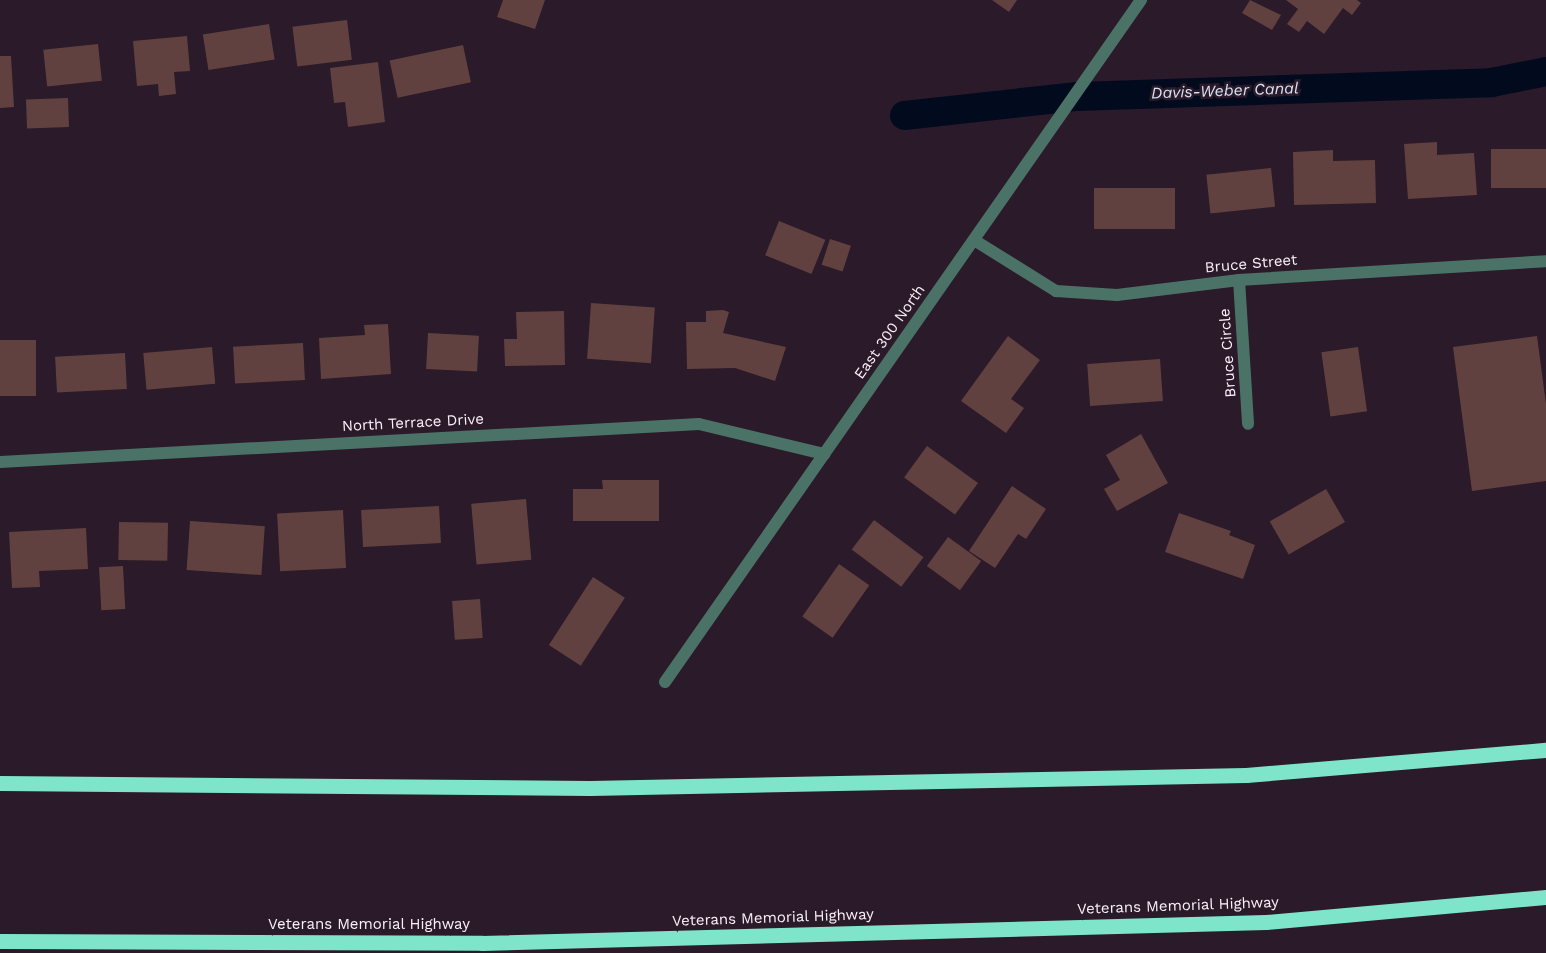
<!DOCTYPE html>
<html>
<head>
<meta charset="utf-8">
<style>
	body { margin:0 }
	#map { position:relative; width:1546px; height:953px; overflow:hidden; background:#2b1a29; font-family:"Work Sans",sans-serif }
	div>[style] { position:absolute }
	.canal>* { height:29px; margin:-14.5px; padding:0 14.5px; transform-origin:14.5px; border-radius:14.5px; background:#020b1e }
	.building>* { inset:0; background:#61413f; transform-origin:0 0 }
	.street>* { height:12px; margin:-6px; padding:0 6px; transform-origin:6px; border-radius:6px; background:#4b7267 }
	.highway>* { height:15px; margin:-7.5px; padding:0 7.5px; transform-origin:7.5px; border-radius:7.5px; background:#7ee5ca }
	span { translate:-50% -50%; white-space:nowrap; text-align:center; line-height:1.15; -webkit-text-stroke:5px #2b1a29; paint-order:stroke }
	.street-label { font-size:15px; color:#fcf1fb }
	.water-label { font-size:16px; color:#d7e4f7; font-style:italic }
</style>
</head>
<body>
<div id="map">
	<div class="canal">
		<i style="left:904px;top:115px;width:174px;rotate:-6.3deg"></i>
		<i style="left:1077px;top:96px;width:414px;rotate:-1.9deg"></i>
		<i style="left:1491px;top:82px;width:56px;rotate:-11.3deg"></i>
	</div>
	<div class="building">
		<i style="clip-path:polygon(503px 0,545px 0,535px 29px,497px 17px)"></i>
		<i style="clip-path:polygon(992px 0,1017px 0,1009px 12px)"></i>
		<i style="clip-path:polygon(1250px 0,1281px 15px,1272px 30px,1242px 13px)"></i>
		<i style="clip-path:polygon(1286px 0,1357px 0,1361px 3px,1352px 15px,1343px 8px,1324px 34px,1307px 21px,1299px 32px,1287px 24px,1298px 9px)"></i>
		<i style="left:347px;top:20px;width:40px;height:55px;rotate:83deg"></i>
		<i style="left:269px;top:24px;width:36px;height:67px;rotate:81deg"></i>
		<i style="clip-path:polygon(187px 36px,190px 71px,174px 72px,176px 94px,159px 96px,158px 84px,137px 86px,133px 41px)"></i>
		<i style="left:98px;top:44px;width:37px;height:55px;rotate:84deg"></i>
		<i style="left:463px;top:45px;width:38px;height:75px;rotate:78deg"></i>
		<i style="clip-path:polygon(0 56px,11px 56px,14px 107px,0 108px)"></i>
		<i style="clip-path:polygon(378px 62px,385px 122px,348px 127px,345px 102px,334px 103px,330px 68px)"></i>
		<i style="left:68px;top:98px;width:29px;height:42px;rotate:88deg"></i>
		<i style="clip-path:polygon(1437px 142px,1437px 155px,1474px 153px,1477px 195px,1408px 199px,1404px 144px)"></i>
		<i style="left:1546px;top:149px;width:39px;height:55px;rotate:90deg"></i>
		<i style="clip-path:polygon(1333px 150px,1333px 161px,1375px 160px,1376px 203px,1294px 205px,1293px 152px)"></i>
		<i style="left:1271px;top:168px;width:39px;height:65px;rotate:84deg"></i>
		<i style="left:1094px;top:188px;width:81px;height:41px"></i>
		<i style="left:779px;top:221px;width:50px;height:37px;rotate:22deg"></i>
		<i style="left:830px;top:239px;width:22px;height:27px;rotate:18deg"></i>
		<i style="left:591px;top:303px;width:64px;height:56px;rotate:4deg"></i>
		<i style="clip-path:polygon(723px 310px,729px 312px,723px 333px,786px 347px,775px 381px,735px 368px,687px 369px,686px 322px,706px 322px,706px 311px)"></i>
		<i style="clip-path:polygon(564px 311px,565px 365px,505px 366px,504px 339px,517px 339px,516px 312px)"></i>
		<i style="clip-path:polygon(388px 324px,391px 374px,321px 379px,319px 338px,365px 335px,364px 325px)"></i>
		<i style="left:428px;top:333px;width:51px;height:36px;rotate:3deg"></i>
		<i style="clip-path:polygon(1008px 336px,1040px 360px,1011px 399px,1024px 408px,1006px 433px,961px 401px)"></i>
		<i style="clip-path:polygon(1537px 336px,1546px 404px,1546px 481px,1472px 491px,1453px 347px)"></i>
		<i style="left:0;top:340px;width:36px;height:56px"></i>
		<i style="left:303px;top:343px;width:37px;height:70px;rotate:87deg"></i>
		<i style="left:212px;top:347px;width:37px;height:69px;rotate:85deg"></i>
		<i style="left:1358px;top:347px;width:65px;height:37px;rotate:82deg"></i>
		<i style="left:125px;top:353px;width:36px;height:70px;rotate:87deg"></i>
		<i style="left:1160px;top:359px;width:42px;height:73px;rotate:86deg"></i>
		<i style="clip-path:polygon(1141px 434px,1168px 483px,1117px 511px,1104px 489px,1120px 480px,1106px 455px)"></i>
		<i style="left:927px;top:446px;width:63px;height:39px;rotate:36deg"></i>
		<i style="clip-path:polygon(602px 480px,659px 480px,659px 521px,573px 521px,573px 489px,603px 489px)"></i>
		<i style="clip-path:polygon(1012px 486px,1046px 509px,1026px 539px,1018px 534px,995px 568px,969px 551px)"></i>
		<i style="left:1326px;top:489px;width:38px;height:65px;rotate:60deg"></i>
		<i style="left:526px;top:499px;width:61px;height:55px;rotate:85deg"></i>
		<i style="left:439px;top:506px;width:37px;height:78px;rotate:87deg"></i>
		<i style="left:343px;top:510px;width:58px;height:66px;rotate:87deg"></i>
		<i style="clip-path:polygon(1179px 513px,1231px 531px,1229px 535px,1255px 545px,1243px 579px,1165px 552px)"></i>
		<i style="left:874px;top:520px;width:62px;height:37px;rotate:37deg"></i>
		<i style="left:190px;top:521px;width:75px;height:49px;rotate:4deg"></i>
		<i style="left:119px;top:522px;width:49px;height:38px;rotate:1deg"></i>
		<i style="clip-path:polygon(86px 528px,88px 569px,39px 571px,40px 587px,12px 588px,9px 532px)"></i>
		<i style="left:948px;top:537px;width:41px;height:36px;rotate:36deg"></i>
		<i style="left:839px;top:564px;width:37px;height:64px;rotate:35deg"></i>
		<i style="left:123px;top:566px;width:43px;height:24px;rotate:87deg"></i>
		<i style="left:593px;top:577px;width:38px;height:81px;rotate:33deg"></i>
		<i style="left:480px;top:599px;width:39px;height:28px;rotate:86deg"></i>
	</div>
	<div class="street">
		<i style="left:974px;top:240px;width:97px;rotate:31.9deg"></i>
		<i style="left:1056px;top:291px;width:61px;rotate:3.8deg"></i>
		<i style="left:1117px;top:295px;width:123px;rotate:-7deg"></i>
		<i style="left:1239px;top:280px;width:308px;rotate:-3.5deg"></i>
		<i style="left:1239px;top:280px;width:144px;rotate:86.4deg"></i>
		<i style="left:0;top:462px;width:700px;rotate:-3.11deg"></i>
		<i style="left:699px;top:424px;width:129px;rotate:13.5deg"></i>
		<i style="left:665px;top:682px;width:832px;rotate:-55.09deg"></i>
	</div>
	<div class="highway">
		<i style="left:0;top:783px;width:590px;rotate:0.49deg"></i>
		<i style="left:590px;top:788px;width:656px;rotate:-1.14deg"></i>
		<i style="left:1246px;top:775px;width:301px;rotate:-4.8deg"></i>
		<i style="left:0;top:941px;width:482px;rotate:0.2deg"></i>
		<i style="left:482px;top:943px;width:784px;rotate:-1.53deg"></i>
		<i style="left:1266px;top:922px;width:281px;rotate:-5.1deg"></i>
	</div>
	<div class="street-label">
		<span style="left:1251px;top:264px;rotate:-5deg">Bruce Street</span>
		<span style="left:890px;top:332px;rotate:-55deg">East 300 North</span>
		<span style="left:1228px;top:353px;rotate:-94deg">Bruce Circle</span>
		<span style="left:413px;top:423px;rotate:-3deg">North Terrace Drive</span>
		<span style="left:1178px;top:906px;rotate:-2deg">Veterans Memorial Highway</span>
		<span style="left:773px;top:918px;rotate:-2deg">Veterans Memorial Highway</span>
		<span style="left:369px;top:925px">Veterans Memorial Highway</span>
	</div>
	<div class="water-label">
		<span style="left:1225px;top:91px;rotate:-2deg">Davis-Weber Canal</span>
	</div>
</div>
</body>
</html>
